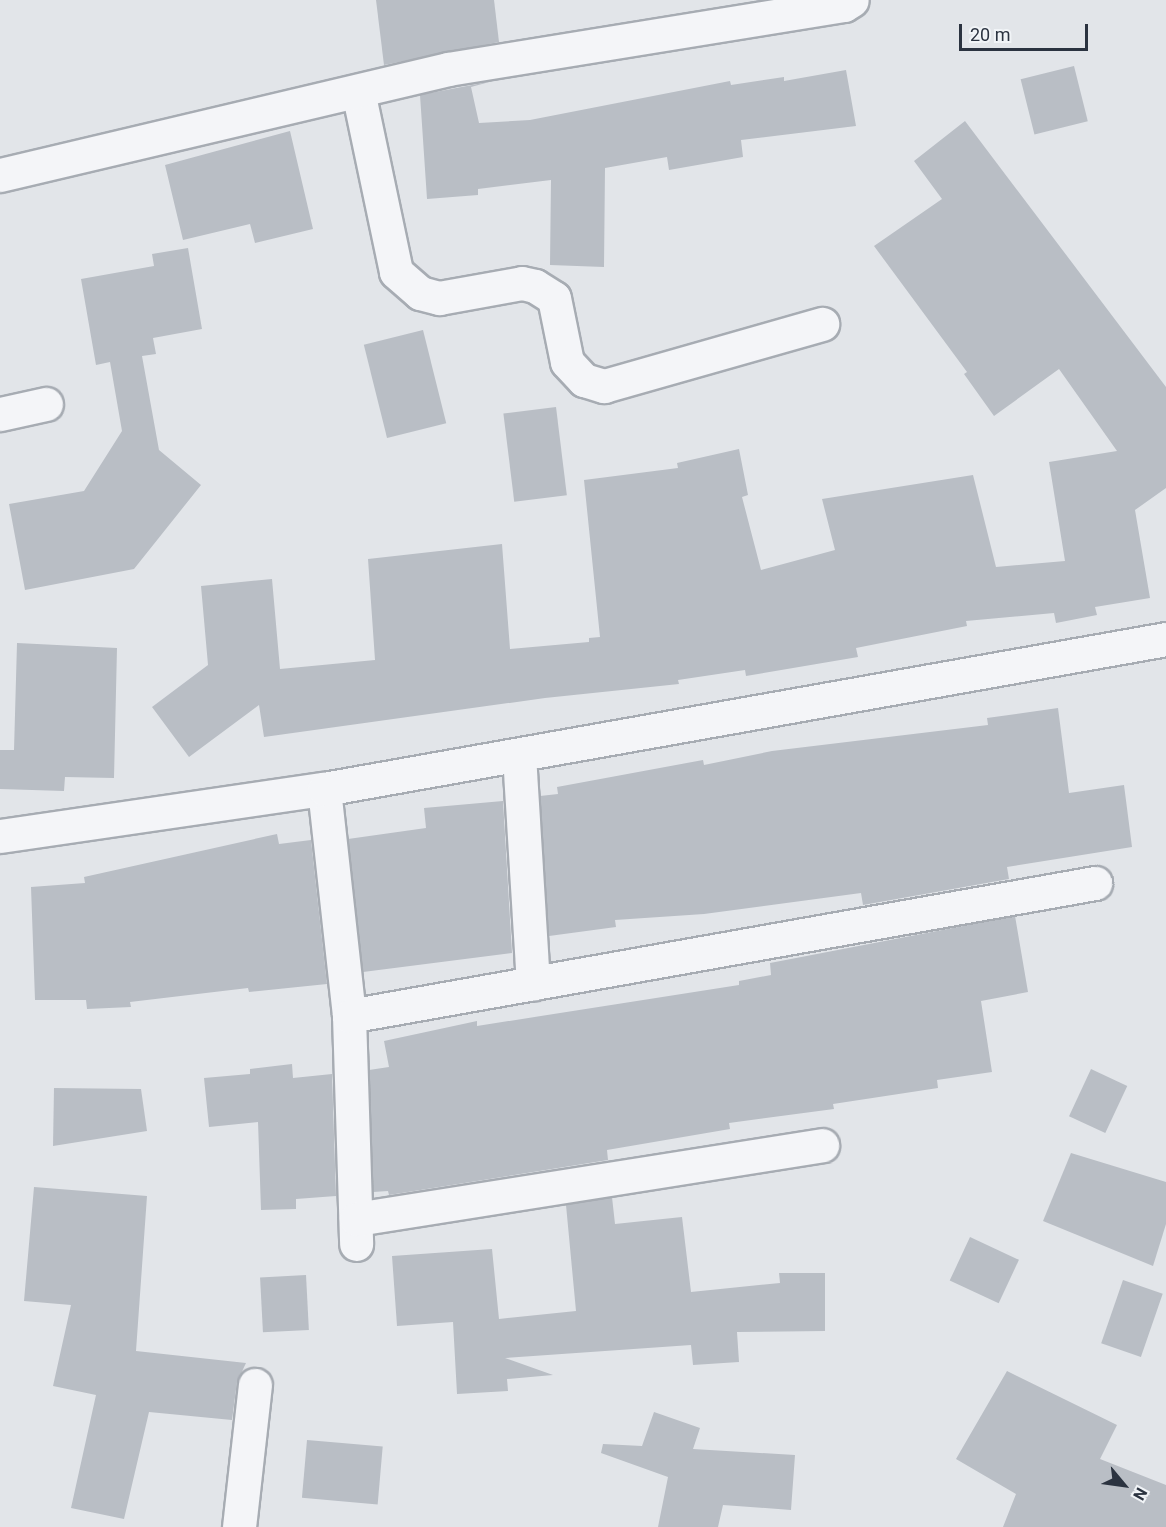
<!DOCTYPE html>
<html>
<head>
<meta charset="utf-8">
<style>
	body { margin:0 }
	#map { position:relative; width:1166px; height:1527px; overflow:hidden; background:#e2e5e9; font-family:Roboto,sans-serif }
	div>[style] { position:absolute }
	.building>* { inset:0; background:#b9bec5; transform-origin:0 0 }
	.roads { filter:drop-shadow(2px 0 #a7acb3) drop-shadow(-2px 0 #a7acb3) drop-shadow(0 2px #a7acb3) drop-shadow(0 -2px #a7acb3) }
	.minor>* { height:33px; margin:-16.5px; padding:0 16.5px; transform-origin:16.5px; border-radius:16.5px; background:#f4f5f8 }
	span { translate:-50% -50%; white-space:nowrap; text-align:center; line-height:1.15; -webkit-text-stroke:5px #f1f4f7; paint-order:stroke }
	.north { position:absolute; left:1094px; top:1455px; width:60px; height:60px; -webkit-text-stroke:4px #f1f4f7; paint-order:stroke; rotate:119deg; font-size:16px; font-weight:700; line-height:24px; text-align:center; color:#2b3340 }
	.north::after { content:''; display:block; margin:auto; width:21px; height:27px; background:#2b3340; clip-path:polygon(50% 0,100% 100%,50% 72%,0 100%) }
	.scale { position:absolute; left:959px; top:24px; width:129px; height:27px; box-sizing:border-box; border:3px solid #2b3340; border-top:0; padding-left:8px; font-size:18px; line-height:21px; white-space:nowrap; color:#2b3340; -webkit-text-stroke:4px #f1f4f7; paint-order:stroke }
</style>
</head>
<body>
<div id="map">
	<div class="building">
		<i style="clip-path:polygon(376px 0,494px 0,499px 42px,384px 65px)"></i>
		<i style="left:1074px;top:66px;width:57px;height:55px;rotate:76deg"></i>
		<i style="clip-path:polygon(846px 70px,856px 126px,741px 140px,743px 157px,669px 170px,667px 157px,605px 168px,604px 267px,550px 265px,551px 180px,478px 189px,478px 195px,427px 199px,420px 95px,493px 81px,471px 87px,479px 123px,530px 120px,730px 81px,731px 85px,784px 77px,784px 81px)"></i>
		<i style="clip-path:polygon(965px 121px,1166px 387px,1166px 488px,1135px 510px,1150px 598px,1095px 607px,1097px 615px,1056px 623px,1054px 613px,966px 621px,967px 626px,856px 648px,858px 657px,746px 676px,745px 670px,678px 680px,679px 684px,545px 698px,264px 737px,259px 705px,189px 757px,152px 707px,208px 665px,201px 586px,272px 579px,280px 669px,375px 660px,368px 559px,502px 544px,510px 649px,589px 642px,589px 638px,600px 637px,584px 480px,678px 468px,677px 463px,739px 449px,748px 495px,742px 497px,761px 570px,835px 550px,822px 499px,973px 475px,996px 567px,1065px 561px,1049px 462px,1117px 451px,1059px 369px,994px 416px,964px 374px,967px 372px,874px 246px,942px 199px,914px 161px)"></i>
		<i style="clip-path:polygon(290px 131px,313px 229px,255px 243px,250px 224px,183px 240px,165px 165px)"></i>
		<i style="clip-path:polygon(188px 248px,202px 329px,153px 338px,156px 354px,142px 356px,159px 450px,201px 485px,134px 569px,25px 590px,9px 504px,84px 491px,122px 431px,110px 362px,96px 365px,81px 279px,154px 266px,152px 254px)"></i>
		<i style="left:423px;top:330px;width:96px;height:61px;rotate:76deg"></i>
		<i style="left:556px;top:407px;width:89px;height:53px;rotate:83deg"></i>
		<i style="clip-path:polygon(17px 643px,117px 648px,114px 778px,65px 777px,64px 791px,0 789px,0 750px,14px 750px)"></i>
		<i style="clip-path:polygon(1058px 708px,1069px 793px,1124px 785px,1132px 847px,1007px 867px,1009px 879px,863px 905px,861px 893px,704px 914px,615px 920px,616px 927px,549px 936px,540px 796px,558px 794px,557px 787px,703px 760px,704px 765px,772px 751px,988px 725px,987px 718px)"></i>
		<i style="clip-path:polygon(503px 801px,512px 953px,363px 972px,348px 839px,426px 828px,424px 808px)"></i>
		<i style="clip-path:polygon(277px 834px,279px 844px,311px 840px,327px 984px,249px 992px,248px 988px,130px 1002px,131px 1007px,87px 1009px,86px 1000px,35px 1000px,31px 887px,85px 883px,84px 877px)"></i>
		<i style="clip-path:polygon(1015px 916px,1028px 992px,981px 1001px,992px 1072px,937px 1080px,938px 1088px,833px 1104px,834px 1109px,729px 1123px,730px 1129px,607px 1150px,608px 1160px,389px 1195px,388px 1191px,373px 1192px,369px 1070px,389px 1067px,384px 1041px,477px 1021px,477px 1026px,739px 985px,739px 981px,771px 975px,770px 963px)"></i>
		<i style="clip-path:polygon(292px 1064px,293px 1078px,332px 1074px,336px 1196px,296px 1199px,296px 1209px,261px 1210px,258px 1122px,209px 1127px,204px 1078px,250px 1074px,250px 1069px)"></i>
		<i style="left:1091px;top:1069px;width:40px;height:52px;rotate:25deg"></i>
		<i style="clip-path:polygon(54px 1088px,141px 1089px,147px 1131px,53px 1146px)"></i>
		<i style="clip-path:polygon(1071px 1153px,1166px 1182px,1166px 1224px,1153px 1266px,1043px 1221px)"></i>
		<i style="clip-path:polygon(34px 1187px,147px 1196px,136px 1351px,246px 1363px,237px 1382px,232px 1420px,149px 1412px,124px 1519px,71px 1508px,96px 1395px,53px 1386px,71px 1305px,24px 1301px)"></i>
		<i style="clip-path:polygon(612px 1197px,615px 1224px,682px 1217px,691px 1292px,780px 1283px,779px 1273px,825px 1273px,825px 1331px,737px 1332px,739px 1362px,693px 1365px,691px 1345px,505px 1358px,553px 1375px,507px 1379px,508px 1391px,457px 1394px,453px 1322px,397px 1326px,392px 1256px,492px 1249px,499px 1319px,576px 1311px,566px 1205px)"></i>
		<i style="left:970px;top:1237px;width:54px;height:48px;rotate:25deg"></i>
		<i style="left:306px;top:1275px;width:55px;height:46px;rotate:87deg"></i>
		<i style="left:1123px;top:1280px;width:42px;height:67px;rotate:19deg"></i>
		<i style="clip-path:polygon(1007px 1371px,1117px 1425px,1100px 1459px,1166px 1485px,1166px 1527px,1003px 1527px,1016px 1494px,956px 1459px)"></i>
		<i style="clip-path:polygon(654px 1412px,700px 1428px,693px 1449px,795px 1455px,791px 1510px,723px 1505px,718px 1527px,658px 1527px,668px 1477px,601px 1453px,603px 1444px,642px 1446px)"></i>
		<i style="left:307px;top:1440px;width:76px;height:58px;rotate:5deg"></i>
	</div>
	<div class="roads">
		<div class="minor">
			<i style="left:358px;top:91px;width:185px;rotate:78.1deg"></i>
			<i style="left:396px;top:272px;width:32px;rotate:41deg"></i>
			<i style="left:420px;top:293px;width:20px;rotate:15deg"></i>
			<i style="left:439px;top:298px;width:84px;rotate:-10.2deg"></i>
			<i style="left:522px;top:283px;width:13px;rotate:13deg"></i>
			<i style="left:535px;top:286px;width:22px;rotate:32deg"></i>
			<i style="left:554px;top:298px;width:65px;rotate:78.5deg"></i>
			<i style="left:567px;top:362px;width:25px;rotate:47deg"></i>
			<i style="left:584px;top:380px;width:21px;rotate:17deg"></i>
			<i style="left:604px;top:386px;width:227px;rotate:-15.9deg"></i>
			<i style="left:0;top:175px;width:460px;rotate:-13.3deg"></i>
			<i style="left:448px;top:69px;width:401px;rotate:-9.2deg"></i>
			<i style="left:844px;top:5px;width:9px;rotate:-32deg"></i>
			<i style="left:0;top:414px;width:47px;rotate:-12.3deg"></i>
			<i style="left:519px;top:755px;width:229px;rotate:86.5deg"></i>
			<i style="left:324px;top:789px;width:228px;rotate:83.7deg"></i>
			<i style="left:349px;top:1016px;width:228px;rotate:88.2deg"></i>
			<i style="left:0;top:836px;width:327px;rotate:-8.3deg"></i>
			<i style="left:324px;top:789px;width:855px;rotate:-10.1deg"></i>
			<i style="left:349px;top:1016px;width:758px;rotate:-10.11deg"></i>
			<i style="left:356px;top:1219px;width:472px;rotate:-9deg"></i>
			<i style="left:239px;top:1527px;width:143px;rotate:-83.6deg"></i>
		</div>
	</div>
	<div class="north">N</div>
	<div class="scale">20 m</div>
</div>
</body>
</html>
